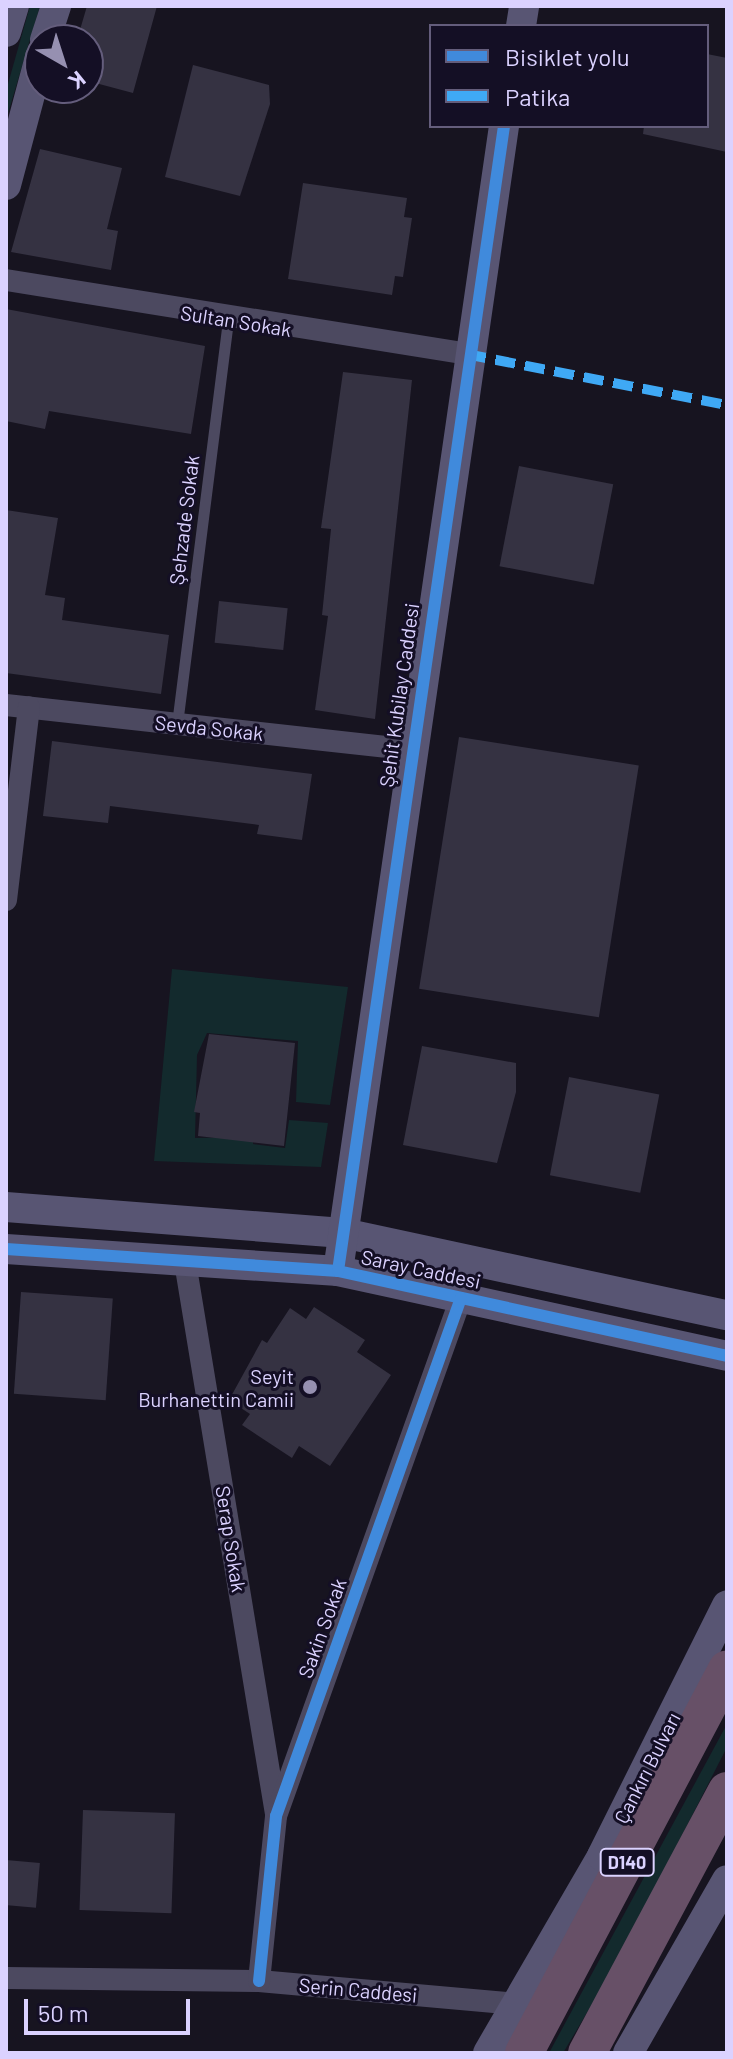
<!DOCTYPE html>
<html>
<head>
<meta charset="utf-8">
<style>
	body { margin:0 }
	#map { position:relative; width:733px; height:2059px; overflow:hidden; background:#171420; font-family:Barlow,sans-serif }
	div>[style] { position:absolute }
	.green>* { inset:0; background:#132a2d }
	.building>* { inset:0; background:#353242; transform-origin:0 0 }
	.lane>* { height:11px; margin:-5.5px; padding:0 5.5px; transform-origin:5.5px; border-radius:5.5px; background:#4c4960 }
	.street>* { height:22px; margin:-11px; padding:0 11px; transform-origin:11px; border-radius:11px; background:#4c4960 }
	.secondary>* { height:30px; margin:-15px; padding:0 15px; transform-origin:15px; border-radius:15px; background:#585573 }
	.highway>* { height:38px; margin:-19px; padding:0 19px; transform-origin:19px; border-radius:19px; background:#675067 }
	.quiet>* { height:10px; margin-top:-5px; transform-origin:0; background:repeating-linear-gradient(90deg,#3fa9f5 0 20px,transparent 0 30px) }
	.cycleway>* { height:12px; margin:-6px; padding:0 6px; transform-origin:6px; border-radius:6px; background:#408adc }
	.dots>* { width:22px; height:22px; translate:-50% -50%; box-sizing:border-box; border:4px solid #140f25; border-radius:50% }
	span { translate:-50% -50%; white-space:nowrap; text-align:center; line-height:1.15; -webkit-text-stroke:6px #140f25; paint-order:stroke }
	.shield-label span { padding:2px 6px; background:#140f25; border:2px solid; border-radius:6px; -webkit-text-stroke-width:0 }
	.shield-label { font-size:18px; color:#dbd2ff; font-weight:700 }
	.street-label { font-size:20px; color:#dbd2ff }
	.poi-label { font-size:20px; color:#dbd2ff }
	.right { translate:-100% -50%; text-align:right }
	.frame { position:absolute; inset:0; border:8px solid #dbd2ff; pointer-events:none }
	.legend { position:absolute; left:429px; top:24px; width:280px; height:104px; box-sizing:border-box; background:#140f25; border:2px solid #645d7c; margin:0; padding:10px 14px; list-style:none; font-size:24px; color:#dbd2ff }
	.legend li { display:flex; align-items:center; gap:16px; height:40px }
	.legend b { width:40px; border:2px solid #645d7c }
	.north { position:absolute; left:24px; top:24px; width:80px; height:80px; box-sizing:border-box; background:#140f25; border:2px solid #645d7c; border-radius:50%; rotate:141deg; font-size:22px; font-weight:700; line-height:32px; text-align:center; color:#dbd2ff }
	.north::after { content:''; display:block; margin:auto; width:28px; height:36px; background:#9690b1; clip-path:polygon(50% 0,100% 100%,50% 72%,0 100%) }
	.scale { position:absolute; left:24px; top:1999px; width:166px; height:36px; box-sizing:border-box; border:4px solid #dbd2ff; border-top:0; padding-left:10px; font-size:24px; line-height:28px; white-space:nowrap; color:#dbd2ff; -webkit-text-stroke:6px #140f25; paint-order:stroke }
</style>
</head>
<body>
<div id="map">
	<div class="green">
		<i style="clip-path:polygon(30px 6px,40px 6px,6px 120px,6px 91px)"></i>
		<i style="clip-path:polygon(172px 969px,348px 987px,330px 1105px,296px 1102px,298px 1041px,207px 1033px,197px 1055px,195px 1138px,253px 1137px,253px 1144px,285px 1148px,289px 1120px,328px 1123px,321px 1167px,154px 1161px)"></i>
		<i style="clip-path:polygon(727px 1724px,727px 1747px,620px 1957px,563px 2053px,549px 2053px)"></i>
	</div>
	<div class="building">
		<i style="clip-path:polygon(87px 6px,157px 6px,133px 93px,88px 81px,88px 40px,77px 40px)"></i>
		<i style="clip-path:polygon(707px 54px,727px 58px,727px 152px,643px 134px,644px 126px,707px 126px)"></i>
		<i style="clip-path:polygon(193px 65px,269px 85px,270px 104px,240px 196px,165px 177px)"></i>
		<i style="clip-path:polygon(40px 149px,122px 168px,107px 229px,118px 231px,111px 270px,11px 252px)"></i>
		<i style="clip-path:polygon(303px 183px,407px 198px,404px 217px,412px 218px,403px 277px,395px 276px,392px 295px,288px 279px)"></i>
		<i style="clip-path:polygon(6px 309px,205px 346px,191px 434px,49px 411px,45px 429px,6px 421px)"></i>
		<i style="clip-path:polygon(343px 372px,412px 380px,375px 719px,315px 710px,328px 616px,322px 615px,331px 529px,321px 528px)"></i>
		<i style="left:519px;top:466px;width:96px;height:102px;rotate:11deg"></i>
		<i style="clip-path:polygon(6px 510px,58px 518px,45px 595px,65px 598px,62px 620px,169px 635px,161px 694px,6px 673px)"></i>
		<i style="left:219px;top:601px;width:69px;height:42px;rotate:6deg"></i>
		<i style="left:459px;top:737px;width:182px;height:255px;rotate:9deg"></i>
		<i style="clip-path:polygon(52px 741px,312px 774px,302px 840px,257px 834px,259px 825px,110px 806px,108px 823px,43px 816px)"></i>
		<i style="clip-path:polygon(209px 1034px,295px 1043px,284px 1146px,198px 1136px,200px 1113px,194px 1112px)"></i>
		<i style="clip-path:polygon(422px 1046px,516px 1063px,516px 1092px,497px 1163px,403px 1145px)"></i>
		<i style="left:569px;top:1077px;width:92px;height:100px;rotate:11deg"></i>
		<i style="left:21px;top:1292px;width:92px;height:102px;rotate:4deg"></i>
		<i style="clip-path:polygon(314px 1307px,365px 1340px,357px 1352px,391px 1375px,330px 1466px,299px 1446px,292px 1458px,242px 1425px,250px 1414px,229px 1400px,262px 1340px,267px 1343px,290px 1308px,306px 1319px)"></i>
		<i style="left:83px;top:1810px;width:92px;height:100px;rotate:2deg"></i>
		<i style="left:6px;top:1860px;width:34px;height:45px;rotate:5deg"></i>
	</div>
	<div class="lane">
		<i style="left:177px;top:724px;width:406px;rotate:-82.8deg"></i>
	</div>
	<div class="street">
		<i style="left:6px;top:280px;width:466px;rotate:9.1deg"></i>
		<i style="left:6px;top:705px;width:407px;rotate:6.3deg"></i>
		<i style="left:6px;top:900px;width:194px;rotate:-83.2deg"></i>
		<i style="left:185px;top:1262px;width:559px;rotate:80.64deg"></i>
		<i style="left:6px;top:1978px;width:253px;rotate:0.7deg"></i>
		<i style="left:259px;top:1981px;width:260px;rotate:5.1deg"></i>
		<i style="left:259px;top:1981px;width:166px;rotate:-84.1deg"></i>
		<i style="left:276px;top:1816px;width:550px;rotate:-70.35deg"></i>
	</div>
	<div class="secondary">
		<i style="left:521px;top:26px;width:20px;rotate:-81deg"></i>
		<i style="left:6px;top:32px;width:27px;rotate:-73deg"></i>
		<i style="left:45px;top:40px;width:36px;rotate:-72deg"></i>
		<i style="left:6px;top:185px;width:132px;rotate:-75.1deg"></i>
		<i style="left:6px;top:1207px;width:338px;rotate:4.4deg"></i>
		<i style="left:343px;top:1233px;width:393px;rotate:12.1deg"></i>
		<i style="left:6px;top:1249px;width:333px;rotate:3.8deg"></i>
		<i style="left:338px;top:1271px;width:398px;rotate:12.3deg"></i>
		<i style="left:338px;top:1271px;width:1157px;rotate:-81.75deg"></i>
		<i style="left:488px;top:2053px;width:228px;rotate:-59.9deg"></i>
		<i style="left:602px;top:1856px;width:280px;rotate:-63.5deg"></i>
		<i style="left:628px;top:2053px;width:199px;rotate:-60.2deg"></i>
	</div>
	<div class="highway">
		<i style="left:524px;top:2053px;width:434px;rotate:-62.1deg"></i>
		<i style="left:587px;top:2053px;width:297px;rotate:-61.9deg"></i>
	</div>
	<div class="quiet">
		<i style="left:466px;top:354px;width:266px;rotate:11.1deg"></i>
	</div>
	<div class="cycleway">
		<i style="left:6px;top:1249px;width:333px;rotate:3.8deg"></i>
		<i style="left:338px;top:1271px;width:398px;rotate:12.3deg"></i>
		<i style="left:338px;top:1271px;width:1157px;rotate:-81.75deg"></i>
		<i style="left:259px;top:1981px;width:166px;rotate:-84.1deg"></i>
		<i style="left:276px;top:1816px;width:550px;rotate:-70.35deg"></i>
	</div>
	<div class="dots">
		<i style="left:310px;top:1387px;background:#9690b1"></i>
	</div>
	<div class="shield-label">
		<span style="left:627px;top:1862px">D140</span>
	</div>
	<div class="street-label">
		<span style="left:236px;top:321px;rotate:9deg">Sultan Sokak</span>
		<span style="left:184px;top:520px;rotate:-83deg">Şehzade Sokak</span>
		<span style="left:399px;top:695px;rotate:-82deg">Şehit Kubilay Caddesi</span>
		<span style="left:209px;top:728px;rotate:6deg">Sevda Sokak</span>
		<span style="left:421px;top:1269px;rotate:12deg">Saray Caddesi</span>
		<span style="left:231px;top:1539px;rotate:81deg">Serap Sokak</span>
		<span style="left:322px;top:1628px;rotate:-70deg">Sakin Sokak</span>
		<span style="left:647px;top:1768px;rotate:-63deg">Çankırı Bulvarı</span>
		<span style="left:358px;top:1990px;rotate:5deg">Serin Caddesi</span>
	</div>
	<div class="poi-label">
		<span class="right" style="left:294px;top:1388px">Seyit<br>Burhanettin Camii</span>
	</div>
	<div class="frame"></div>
	<ul class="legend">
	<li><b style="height:10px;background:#408adc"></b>Bisiklet yolu</li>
	<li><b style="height:10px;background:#3fa9f5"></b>Patika</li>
	</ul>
	<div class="north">K</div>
	<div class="scale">50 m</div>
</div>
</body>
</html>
